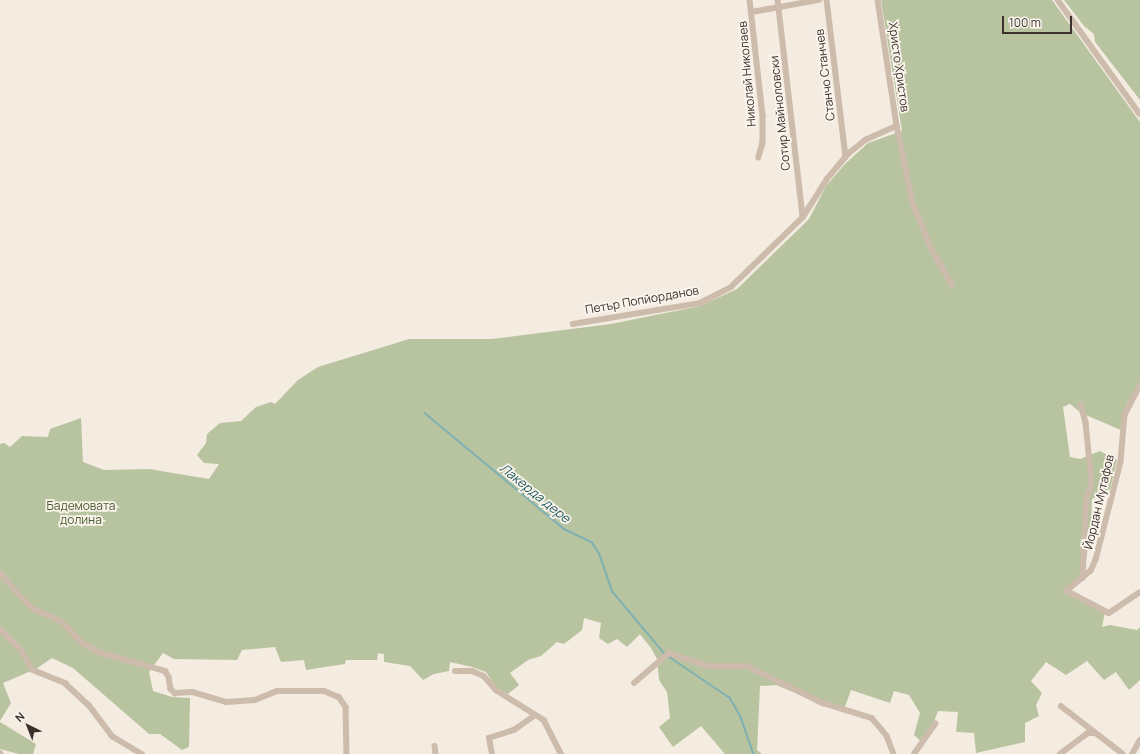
<!DOCTYPE html>
<html>
<head>
<meta charset="utf-8">
<style>
	body { margin:0 }
	#map { position:relative; width:1140px; height:754px; overflow:hidden; background:#f4ebe1; font-family:Manrope,sans-serif }
	div>[style] { position:absolute }
	.green>* { inset:0; background:#b8c4a0 }
	.stream>* { height:1.5px; margin:-0.75px; padding:0 0.75px; transform-origin:0.75px; border-radius:0.75px; background:#7fb0b2 }
	.minor>* { height:5.5px; margin:-2.75px; padding:0 2.75px; transform-origin:2.75px; border-radius:2.75px; background:#cdbbac }
	span { translate:-50% -50%; white-space:nowrap; text-align:center; line-height:1.15; -webkit-text-stroke:3.5px #fbf5ee; paint-order:stroke }
	.street-label { font-size:12px; color:#3b302b }
	.park-label { font-size:12px; color:#4a5a2e }
	.water-label { font-size:13px; color:#1f5a5e; font-style:italic }
	.north { position:absolute; left:8px; top:706px; width:40px; height:40px; -webkit-text-stroke:3px #fbf5ee; paint-order:stroke; rotate:317deg; font-size:11px; font-weight:700; line-height:16px; text-align:center; color:#3b302b }
	.north::after { content:''; display:block; margin:auto; width:14px; height:18px; background:#3b302b; clip-path:polygon(50% 0,100% 100%,50% 72%,0 100%) }
	.scale { position:absolute; left:1002px; top:16px; width:70px; height:18px; box-sizing:border-box; border:2px solid #3b302b; border-top:0; padding-left:5px; font-size:12px; line-height:14px; white-space:nowrap; color:#3b302b; -webkit-text-stroke:3px #fbf5ee; paint-order:stroke }
</style>
</head>
<body>
<div id="map">
	<div class="green">
		<i style="clip-path:polygon(881px 0,1052px 0,1140px 122px,1140px 385px,1127px 403px,1121px 430px,1081px 413px,1070px 404px,1063px 407px,1070px 457px,1080px 459px,1100px 451px,1117px 460px,1110px 489px,1092px 499px,1091px 528px,1083px 578px,1067px 591px,1105px 612px,1102px 627px,1110px 625px,1137px 630px,1140px 627px,1140px 680px,1129px 690px,1116px 672px,1104px 680px,1087px 661px,1066px 675px,1046px 662px,1031px 681px,1042px 693px,1036px 705px,1039px 716px,1025px 723px,1025px 742px,976px 753px,974px 733px,956px 732px,958px 712px,938px 711px,931px 730px,923px 743px,914px 735px,920px 713px,909px 695px,894px 691px,890px 703px,851px 690px,843px 712px,776px 685px,760px 686px,757px 750px,762px 754px,725px 754px,701px 726px,673px 747px,659px 727px,670px 718px,667px 692px,659px 680px,657px 659px,651px 648px,640px 634px,627px 647px,617px 639px,608px 644px,599px 638px,601px 623px,584px 618px,582px 630px,564px 644px,557px 642px,541px 656px,528px 660px,510px 673px,519px 685px,508px 694px,496px 687px,486px 672px,472px 667px,450px 662px,449px 671px,434px 674px,423px 680px,410px 666px,384px 662px,384px 654px,378px 653px,377px 660px,346px 660px,345px 664px,306px 670px,304px 660px,281px 662px,275px 647px,242px 650px,237px 660px,174px 659px,163px 653px,149px 672px,153px 691px,172px 697px,190px 698px,189px 747px,182px 750px,160px 734px,149px 734px,73px 668px,52px 658px,36px 669px,3px 683px,11px 703px,0 721px,0 444px,4px 443px,10px 447px,22px 436px,48px 437px,50px 429px,81px 418px,83px 462px,104px 470px,149px 469px,209px 479px,219px 464px,204px 463px,197px 455px,206px 443px,207px 434px,220px 423px,241px 421px,256px 407px,271px 402px,275px 404px,298px 380px,318px 367px,409px 339px,492px 339px,611px 324px,700px 306px,737px 289px,809px 219px,826px 186px,845px 164px,868px 143px,902px 131px)"></i>
		<i style="clip-path:polygon(1064px 0,1140px 0,1140px 100px,1095px 42px,1094px 34px,1084px 26px)"></i>
		<i style="clip-path:polygon(0 722px,36px 744px,33px 754px,19px 754px,0 749px)"></i>
	</div>
	<div class="stream">
		<i style="left:425px;top:413px;width:181px;rotate:39.8deg"></i>
		<i style="left:564px;top:529px;width:31px;rotate:25deg"></i>
		<i style="left:592px;top:542px;width:15px;rotate:58deg"></i>
		<i style="left:600px;top:555px;width:39px;rotate:71deg"></i>
		<i style="left:613px;top:592px;width:81px;rotate:50deg"></i>
		<i style="left:668px;top:656px;width:75px;rotate:34.1deg"></i>
		<i style="left:730px;top:698px;width:22px;rotate:60deg"></i>
		<i style="left:741px;top:717px;width:39px;rotate:71deg"></i>
	</div>
	<div class="minor">
		<i style="left:750px;top:0;width:117px;rotate:83.6deg"></i>
		<i style="left:763px;top:116px;width:27px;rotate:90deg"></i>
		<i style="left:763px;top:143px;width:15px;rotate:106deg"></i>
		<i style="left:778px;top:0;width:218px;rotate:83.4deg"></i>
		<i style="left:827px;top:0;width:158px;rotate:83.1deg"></i>
		<i style="left:878px;top:0;width:127px;rotate:81.4deg"></i>
		<i style="left:897px;top:126px;width:79px;rotate:78.3deg"></i>
		<i style="left:913px;top:203px;width:50px;rotate:67.6deg"></i>
		<i style="left:932px;top:249px;width:41px;rotate:60.9deg"></i>
		<i style="left:1058px;top:0;width:140px;rotate:54.3deg"></i>
		<i style="left:752px;top:12px;width:68px;rotate:-10.2deg"></i>
		<i style="left:573px;top:324px;width:129px;rotate:-9.4deg"></i>
		<i style="left:700px;top:303px;width:35px;rotate:-27deg"></i>
		<i style="left:731px;top:287px;width:100px;rotate:-44.2deg"></i>
		<i style="left:803px;top:217px;width:45px;rotate:-57.7deg"></i>
		<i style="left:827px;top:179px;width:33px;rotate:-50deg"></i>
		<i style="left:848px;top:154px;width:22px;rotate:-39deg"></i>
		<i style="left:865px;top:140px;width:35px;rotate:-24deg"></i>
		<i style="left:1140px;top:386px;width:33px;rotate:117deg"></i>
		<i style="left:1125px;top:415px;width:47px;rotate:94.9deg"></i>
		<i style="left:1121px;top:462px;width:101px;rotate:104.3deg"></i>
		<i style="left:1096px;top:560px;width:12px;rotate:114deg"></i>
		<i style="left:1091px;top:571px;width:31px;rotate:140deg"></i>
		<i style="left:1067px;top:591px;width:47px;rotate:27.6deg"></i>
		<i style="left:1109px;top:613px;width:37px;rotate:-34deg"></i>
		<i style="left:1081px;top:405px;width:19px;rotate:74deg"></i>
		<i style="left:1086px;top:423px;width:60px;rotate:84.3deg"></i>
		<i style="left:1092px;top:483px;width:16px;rotate:108deg"></i>
		<i style="left:1087px;top:498px;width:80px;rotate:92.9deg"></i>
		<i style="left:0;top:573px;width:47px;rotate:47.6deg"></i>
		<i style="left:32px;top:608px;width:33px;rotate:25deg"></i>
		<i style="left:62px;top:622px;width:28px;rotate:46deg"></i>
		<i style="left:81px;top:642px;width:20px;rotate:30deg"></i>
		<i style="left:98px;top:652px;width:70px;rotate:15.8deg"></i>
		<i style="left:165px;top:671px;width:7px;rotate:56deg"></i>
		<i style="left:169px;top:677px;width:12px;rotate:81deg"></i>
		<i style="left:171px;top:689px;width:6px;rotate:45deg"></i>
		<i style="left:175px;top:693px;width:17px;rotate:-3deg"></i>
		<i style="left:192px;top:692px;width:35px;rotate:16deg"></i>
		<i style="left:226px;top:702px;width:29px;rotate:-4deg"></i>
		<i style="left:255px;top:700px;width:24px;rotate:-22deg"></i>
		<i style="left:277px;top:691px;width:47px"></i>
		<i style="left:324px;top:691px;width:16px;rotate:22deg"></i>
		<i style="left:339px;top:697px;width:12px;rotate:55deg"></i>
		<i style="left:346px;top:707px;width:47px;rotate:88.8deg"></i>
		<i style="left:0;top:629px;width:30px;rotate:45deg"></i>
		<i style="left:21px;top:650px;width:23px;rotate:59deg"></i>
		<i style="left:33px;top:670px;width:35px;rotate:22deg"></i>
		<i style="left:65px;top:683px;width:33px;rotate:43deg"></i>
		<i style="left:89px;top:705px;width:39px;rotate:53deg"></i>
		<i style="left:112px;top:736px;width:35px;rotate:31deg"></i>
		<i style="left:455px;top:671px;width:17px"></i>
		<i style="left:472px;top:671px;width:13px;rotate:23deg"></i>
		<i style="left:484px;top:676px;width:18px;rotate:49deg"></i>
		<i style="left:496px;top:690px;width:57px;rotate:32deg"></i>
		<i style="left:544px;top:720px;width:38px;rotate:63deg"></i>
		<i style="left:634px;top:683px;width:46px;rotate:-40.6deg"></i>
		<i style="left:669px;top:653px;width:41px;rotate:18.4deg"></i>
		<i style="left:708px;top:666px;width:39px"></i>
		<i style="left:747px;top:666px;width:85px;rotate:26deg"></i>
		<i style="left:823px;top:703px;width:51px;rotate:17deg"></i>
		<i style="left:872px;top:718px;width:23px;rotate:50deg"></i>
		<i style="left:887px;top:736px;width:19px;rotate:69deg"></i>
		<i style="left:1061px;top:706px;width:78px;rotate:37.7deg"></i>
		<i style="left:435px;top:746px;width:8px;rotate:83deg"></i>
		<i style="left:0;top:753px;width:1px;rotate:45deg"></i>
		<i style="left:492px;top:754px;width:16px;rotate:-101deg"></i>
		<i style="left:489px;top:738px;width:26px;rotate:-18deg"></i>
		<i style="left:514px;top:730px;width:24px;rotate:-35deg"></i>
		<i style="left:914px;top:754px;width:37px;rotate:-55deg"></i>
		<i style="left:1060px;top:754px;width:35px;rotate:-37deg"></i>
		<i style="left:1088px;top:733px;width:6px"></i>
		<i style="left:1132px;top:754px;width:16px;rotate:-60deg"></i>
	</div>
	<div class="street-label">
		<span style="left:899px;top:67px;rotate:82deg">Христо Христов</span>
		<span style="left:747px;top:74px;rotate:-95deg">Николай Николаев</span>
		<span style="left:825px;top:75px;rotate:-97deg">Станчо Станчев</span>
		<span style="left:780px;top:113px;rotate:-96deg">Сотир Майноловски</span>
		<span style="left:642px;top:300px;rotate:-10deg">Петър Попйорданов</span>
		<span style="left:1099px;top:502px;rotate:-77deg">Йордан Мутафов</span>
	</div>
	<div class="park-label">
		<span style="left:81px;top:513px">Бадемовата<br>долина</span>
	</div>
	<div class="water-label">
		<span style="left:535px;top:493px;rotate:39deg">Лакерда дере</span>
	</div>
	<div class="north">N</div>
	<div class="scale">100 m</div>
</div>
</body>
</html>
